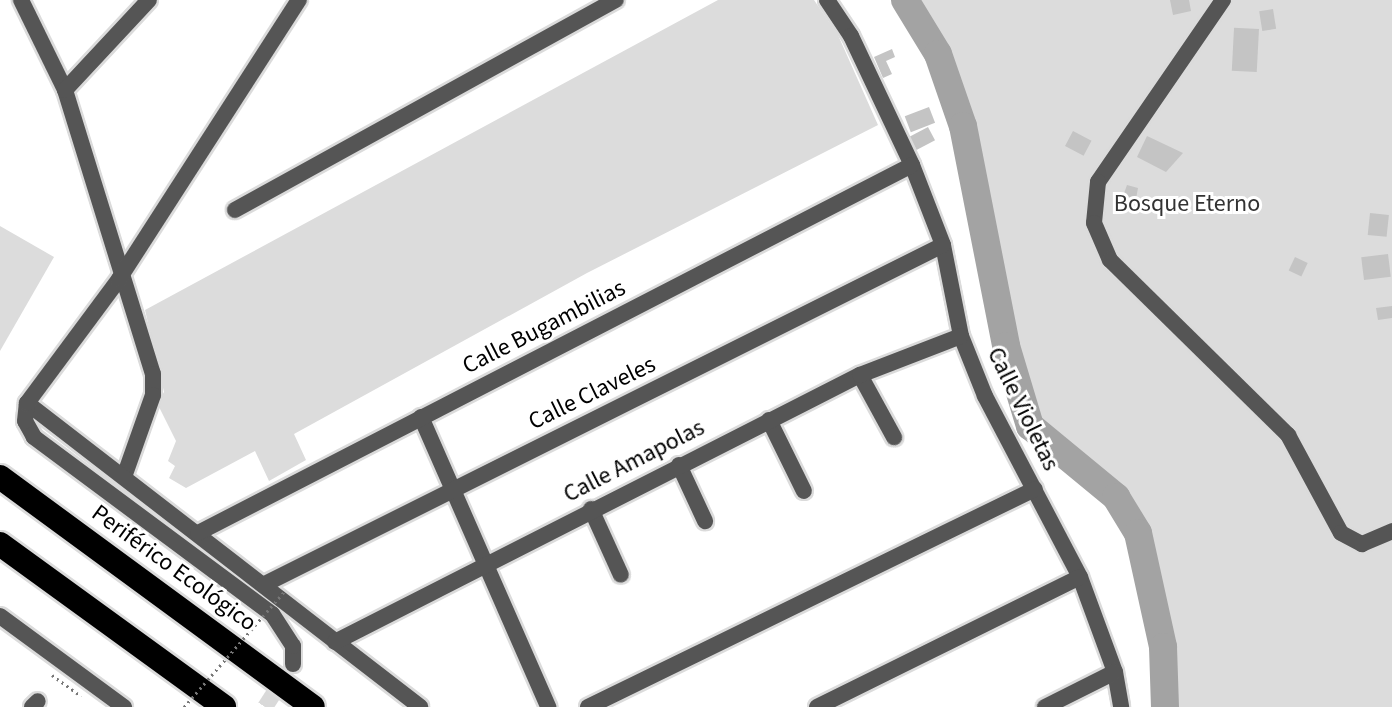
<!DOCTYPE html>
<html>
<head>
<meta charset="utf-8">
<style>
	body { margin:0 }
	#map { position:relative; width:1392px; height:707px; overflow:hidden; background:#fff; font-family:"Source Sans 3",sans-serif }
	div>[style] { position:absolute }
	.green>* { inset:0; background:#dcdcdc }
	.river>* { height:28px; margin:-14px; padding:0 14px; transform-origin:14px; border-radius:14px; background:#a3a3a3 }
	.building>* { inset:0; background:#c4c4c4; transform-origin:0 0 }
	.street-tunnel>* { height:16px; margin-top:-8px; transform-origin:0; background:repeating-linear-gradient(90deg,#d9d9d9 0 16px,transparent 0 24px) }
	.path>* { height:3px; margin-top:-1.5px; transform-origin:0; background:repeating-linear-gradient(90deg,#777 0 2px,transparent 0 6px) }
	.roads { filter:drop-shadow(2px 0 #dbdbdb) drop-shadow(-2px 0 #dbdbdb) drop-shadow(0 2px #dbdbdb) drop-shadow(0 -2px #dbdbdb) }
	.street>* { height:16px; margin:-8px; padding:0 8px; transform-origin:8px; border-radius:8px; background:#555 }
	.highway>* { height:24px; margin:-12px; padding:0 12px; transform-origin:12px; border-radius:12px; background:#000 }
	.path-bridge>* { height:3px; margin-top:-1.5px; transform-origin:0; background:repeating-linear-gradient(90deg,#777 0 2px,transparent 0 6px) }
	span { translate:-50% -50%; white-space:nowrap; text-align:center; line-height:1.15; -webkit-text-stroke:6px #fff; paint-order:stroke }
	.park-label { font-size:24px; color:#333 }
	.street-label { font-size:24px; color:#000 }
</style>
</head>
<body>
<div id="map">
	<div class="green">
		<i style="clip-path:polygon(718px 0,814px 0,838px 35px,878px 125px,587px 273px,294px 434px,306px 460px,269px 481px,255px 451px,186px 488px,169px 478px,175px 466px,168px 461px,176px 441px,157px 403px,164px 392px,145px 310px)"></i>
		<i style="clip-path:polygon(905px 0,1392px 0,1392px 707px,1165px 707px,1163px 647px,1138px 533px,1116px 497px,1030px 426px,1006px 346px,963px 126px,938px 54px)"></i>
		<i style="clip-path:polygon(0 226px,54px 257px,0 351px)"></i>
	</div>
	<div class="river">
		<i style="left:905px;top:0;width:63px;rotate:58.6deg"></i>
		<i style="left:938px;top:54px;width:76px;rotate:70.9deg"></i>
		<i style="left:963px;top:126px;width:224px;rotate:78.9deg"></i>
		<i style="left:1006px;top:346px;width:84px;rotate:73.3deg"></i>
		<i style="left:1030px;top:426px;width:112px;rotate:39.5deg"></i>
		<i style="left:1116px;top:497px;width:42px;rotate:58.6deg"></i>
		<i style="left:1138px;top:533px;width:117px;rotate:77.6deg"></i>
		<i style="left:1163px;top:647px;width:60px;rotate:88.1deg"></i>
	</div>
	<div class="building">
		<i style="clip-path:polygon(1170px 0,1189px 0,1191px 11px,1173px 15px)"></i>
		<i style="left:1273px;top:9px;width:20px;height:14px;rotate:81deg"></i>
		<i style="left:1259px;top:29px;width:43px;height:25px;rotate:93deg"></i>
		<i style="clip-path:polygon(892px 49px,895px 57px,886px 61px,892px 74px,883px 78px,874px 57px)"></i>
		<i style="left:929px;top:107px;width:17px;height:26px;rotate:69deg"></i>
		<i style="left:928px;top:127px;width:15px;height:21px;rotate:62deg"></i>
		<i style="left:1073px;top:131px;width:21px;height:17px;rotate:28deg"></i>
		<i style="clip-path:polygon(1147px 136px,1183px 153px,1166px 172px,1137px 157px)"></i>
		<i style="clip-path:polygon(1127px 185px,1138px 188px,1136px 199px,1123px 196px)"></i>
		<i style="left:1370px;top:213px;width:19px;height:22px;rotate:6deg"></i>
		<i style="left:1388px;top:254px;width:23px;height:27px;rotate:83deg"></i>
		<i style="left:1295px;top:257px;width:14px;height:15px;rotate:25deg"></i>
		<i style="clip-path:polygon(1392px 306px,1392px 318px,1378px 320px,1376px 308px)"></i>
	</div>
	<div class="street-tunnel">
		<i style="left:265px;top:707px;width:38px;rotate:-57deg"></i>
	</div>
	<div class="path">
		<i style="left:52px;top:675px;width:36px;rotate:36deg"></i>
	</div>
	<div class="roads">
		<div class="street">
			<i style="left:21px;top:0;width:100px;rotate:63.9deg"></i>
			<i style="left:65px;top:90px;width:297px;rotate:72.8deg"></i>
			<i style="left:153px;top:374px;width:21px;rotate:90deg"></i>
			<i style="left:153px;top:395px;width:87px;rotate:109.5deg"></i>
			<i style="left:827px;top:0;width:43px;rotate:56.3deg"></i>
			<i style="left:851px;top:36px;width:143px;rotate:64.7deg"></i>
			<i style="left:912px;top:165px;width:86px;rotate:68.8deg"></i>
			<i style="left:943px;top:245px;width:93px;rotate:78.8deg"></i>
			<i style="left:961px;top:336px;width:65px;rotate:68.2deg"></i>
			<i style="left:985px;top:396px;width:204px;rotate:62.3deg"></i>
			<i style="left:1080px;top:577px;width:101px;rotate:69.8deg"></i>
			<i style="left:1115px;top:672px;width:36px;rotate:80deg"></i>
			<i style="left:1223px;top:0;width:221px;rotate:124.5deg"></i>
			<i style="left:1098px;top:182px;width:41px;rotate:95.6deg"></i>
			<i style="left:1094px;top:223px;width:40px;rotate:66.6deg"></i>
			<i style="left:1110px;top:260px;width:250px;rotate:44.5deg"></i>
			<i style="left:1288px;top:435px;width:111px;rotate:61.6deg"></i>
			<i style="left:1341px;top:533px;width:24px;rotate:28deg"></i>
			<i style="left:1362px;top:544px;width:33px;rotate:-23deg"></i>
			<i style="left:65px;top:90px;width:123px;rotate:-47deg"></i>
			<i style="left:235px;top:210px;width:435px;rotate:-28.9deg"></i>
			<i style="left:860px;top:375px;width:71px;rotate:61.3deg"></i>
			<i style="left:27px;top:403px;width:497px;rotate:37.7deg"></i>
			<i style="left:421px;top:417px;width:317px;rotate:66.3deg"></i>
			<i style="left:769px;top:420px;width:79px;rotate:63.8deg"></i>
			<i style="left:679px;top:465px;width:62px;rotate:65.1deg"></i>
			<i style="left:591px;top:509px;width:72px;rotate:65.6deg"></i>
			<i style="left:198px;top:533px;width:803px;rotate:-27.27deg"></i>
			<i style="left:263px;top:585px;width:760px;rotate:-26.57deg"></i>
			<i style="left:0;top:616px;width:154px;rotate:36.3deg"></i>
			<i style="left:335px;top:642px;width:589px;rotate:-26.96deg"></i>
			<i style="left:860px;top:375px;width:108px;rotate:-21.1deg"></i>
			<i style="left:293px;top:664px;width:18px;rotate:-90deg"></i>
			<i style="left:293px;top:646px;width:38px;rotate:-123deg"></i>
			<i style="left:272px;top:614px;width:297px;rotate:-143.4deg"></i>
			<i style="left:34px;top:437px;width:18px;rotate:-119deg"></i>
			<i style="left:25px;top:421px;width:18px;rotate:-84deg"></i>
			<i style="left:27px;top:403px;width:154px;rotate:-53.4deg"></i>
			<i style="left:119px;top:279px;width:332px;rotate:-57.2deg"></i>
			<i style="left:32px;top:707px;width:8px;rotate:-45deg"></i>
			<i style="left:588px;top:707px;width:497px;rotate:-26deg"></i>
			<i style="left:817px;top:707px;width:293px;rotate:-26.3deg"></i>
			<i style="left:1045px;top:707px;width:78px;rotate:-26.6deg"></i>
		</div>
		<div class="highway">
			<i style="left:0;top:477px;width:388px;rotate:36.3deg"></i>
			<i style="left:0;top:544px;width:277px;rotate:36deg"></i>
		</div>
	</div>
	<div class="path-bridge">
		<i style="left:184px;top:707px;width:154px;rotate:-49deg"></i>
	</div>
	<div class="park-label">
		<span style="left:1187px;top:204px">Bosque Eterno</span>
	</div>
	<div class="street-label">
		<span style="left:544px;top:327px;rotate:-27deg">Calle Bugambilias</span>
		<span style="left:592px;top:393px;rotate:-26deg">Calle Claveles</span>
		<span style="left:1023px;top:409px;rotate:64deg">Calle Violetas</span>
		<span style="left:634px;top:461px;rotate:-27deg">Calle Amapolas</span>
		<span style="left:174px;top:568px;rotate:36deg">Periférico Ecológico</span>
	</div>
</div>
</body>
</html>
